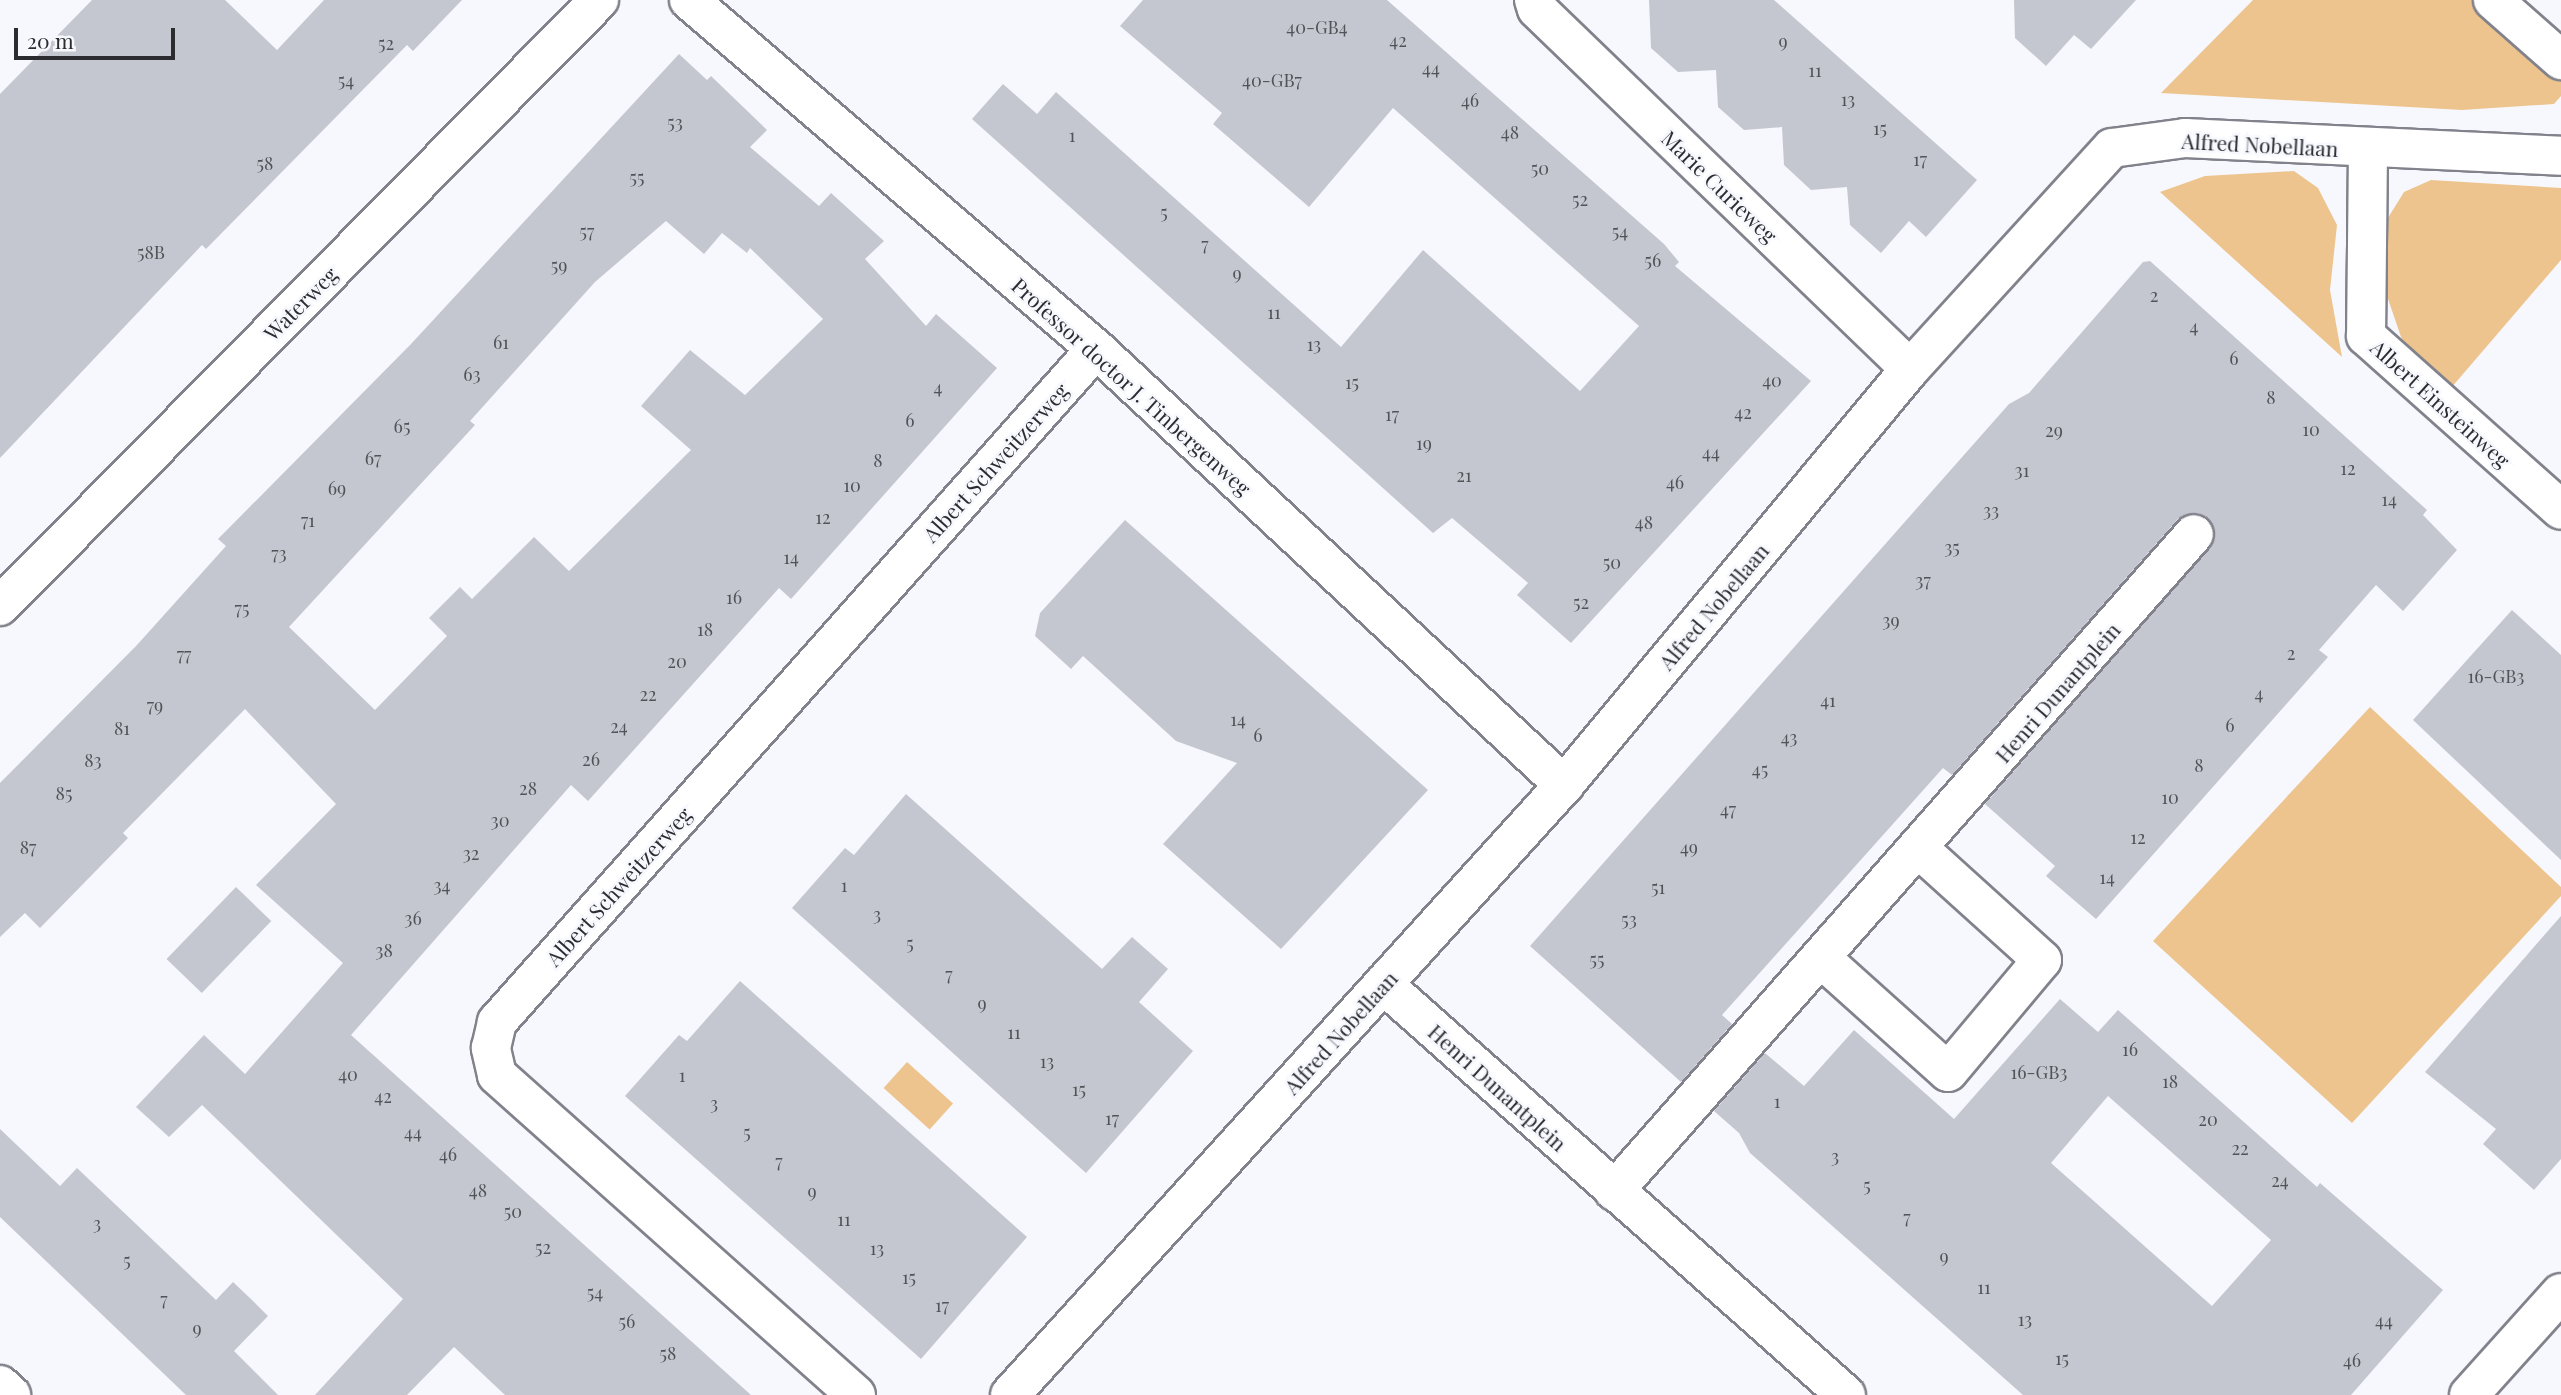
<!DOCTYPE html>
<html>
<head>
<meta charset="utf-8">
<style>
	body { margin:0 }
	#map { position:relative; width:2561px; height:1395px; overflow:hidden; background:#f7f8fe; font-family:"Playfair Display",serif }
	div>[style] { position:absolute }
	.green>* { inset:0; background:#edc48d; transform-origin:0 0 }
	.building>* { inset:0; background:#c5c7d0; transform-origin:0 0 }
	.roads { filter:drop-shadow(2px 0 #81828b) drop-shadow(-2px 0 #81828b) drop-shadow(0 2px #81828b) drop-shadow(0 -2px #81828b) }
	.minor>* { height:38px; margin:-19px; padding:0 19px; transform-origin:19px; border-radius:19px; background:#fff }
	span { translate:-50% -50%; white-space:nowrap; text-align:center; line-height:1.15; -webkit-text-stroke:5px #f7f8fe; paint-order:stroke }
	.number-label { font-size:18px; color:#525358 }
	.number-label span { -webkit-text-stroke-width:0 }
	.street-label { font-size:21px; color:#2b2c30 }
	.scale { position:absolute; left:14px; top:28px; width:161px; height:32px; box-sizing:border-box; border:4px solid #2b2c30; border-top:0; padding-left:9px; font-size:21px; line-height:24px; white-space:nowrap; color:#2b2c30; -webkit-text-stroke:5px #f7f8fe; paint-order:stroke }
</style>
</head>
<body>
<div id="map">
	<div class="green">
		<i style="clip-path:polygon(2253px 0,2476px 0,2561px 76px,2561px 96px,2554px 104px,2462px 110px,2161px 93px)"></i>
		<i style="clip-path:polygon(2294px 171px,2318px 188px,2337px 225px,2330px 290px,2342px 357px,2160px 192px,2205px 176px)"></i>
		<i style="clip-path:polygon(2431px 180px,2561px 188px,2561px 260px,2445px 395px,2423px 373px,2401px 337px,2387px 296px,2386px 221px,2404px 192px)"></i>
		<i style="clip-path:polygon(2370px 707px,2561px 887px,2561px 896px,2352px 1123px,2153px 941px)"></i>
		<i style="left:907px;top:1062px;width:62px;height:35px;rotate:42deg"></i>
	</div>
	<div class="building">
		<i style="clip-path:polygon(92px 0,225px 0,277px 50px,324px 0,462px 0,413px 51px,407px 45px,206px 249px,202px 245px,0 458px,0 94px)"></i>
		<i style="clip-path:polygon(1143px 0,1387px 0,1664px 244px,1679px 262px,1675px 266px,1811px 381px,1571px 643px,1517px 595px,1528px 583px,1452px 518px,1433px 533px,972px 119px,1003px 84px,1037px 114px,1056px 92px,1341px 347px,1423px 250px,1580px 391px,1639px 326px,1393px 108px,1309px 207px,1213px 124px,1222px 113px,1120px 26px)"></i>
		<i style="clip-path:polygon(1649px 0,1774px 0,1977px 180px,1926px 237px,1909px 221px,1881px 253px,1850px 225px,1847px 187px,1811px 190px,1784px 165px,1782px 127px,1744px 130px,1718px 107px,1716px 70px,1678px 72px,1651px 48px)"></i>
		<i style="clip-path:polygon(2014px 0,2136px 0,2091px 49px,2074px 35px,2046px 66px,2015px 38px)"></i>
		<i style="clip-path:polygon(evenodd,679px 54px,707px 80px,711px 76px,767px 130px,750px 147px,819px 206px,831px 193px,884px 241px,865px 259px,926px 326px,936px 314px,997px 368px,791px 599px,779px 588px,588px 801px,571px 785px,351px 1035px,751px 1395px,505px 1395px,454px 1347px,407px 1395px,315px 1395px,403px 1299px,202px 1105px,169px 1137px,136px 1107px,204px 1035px,245px 1074px,343px 963px,256px 885px,336px 804px,245px 709px,123px 833px,128px 838px,40px 928px,25px 913px,0 937px,0 783px,137px 645px,226px 546px,218px 539px,411px 344px,679px 54px,666px 221px,704px 254px,722px 233px,747px 253px,750px 248px,823px 319px,745px 395px,690px 350px,641px 406px,691px 450px,569px 571px,534px 537px,472px 599px,460px 587px,429px 618px,447px 636px,375px 710px,289px 627px,475px 425px,470px 421px,595px 282px,666px 221px)"></i>
		<i style="clip-path:polygon(2150px 261px,2427px 510px,2423px 515px,2457px 550px,2403px 611px,2376px 585px,2319px 650px,2328px 657px,2096px 919px,2046px 876px,2055px 866px,1985px 804px,2210px 548px,2215px 538px,2209px 518px,2198px 513px,2178px 519px,1952px 775px,1943px 768px,1722px 1015px,1732px 1024px,1681px 1082px,1530px 946px,2009px 404px,2029px 393px,2143px 262px)"></i>
		<i style="clip-path:polygon(1125px 520px,1428px 790px,1281px 949px,1163px 844px,1237px 763px,1176px 741px,1083px 656px,1071px 669px,1035px 636px,1040px 613px)"></i>
		<i style="clip-path:polygon(2512px 610px,2561px 655px,2561px 860px,2413px 720px)"></i>
		<i style="clip-path:polygon(906px 794px,1102px 969px,1132px 937px,1168px 969px,1139px 1002px,1193px 1051px,1086px 1173px,792px 908px,845px 848px,854px 855px)"></i>
		<i style="left:236px;top:887px;width:49px;height:100px;rotate:44deg"></i>
		<i style="clip-path:polygon(2561px 916px,2561px 1159px,2534px 1190px,2483px 1144px,2496px 1129px,2425px 1072px)"></i>
		<i style="clip-path:polygon(740px 981px,1027px 1237px,921px 1359px,625px 1096px,679px 1035px,687px 1041px)"></i>
		<i style="clip-path:polygon(evenodd,2060px 999px,2098px 1032px,2118px 1010px,2317px 1187px,2320px 1183px,2443px 1290px,2351px 1395px,2023px 1395px,1750px 1153px,1739px 1133px,1714px 1111px,1765px 1053px,1804px 1086px,1854px 1030px,1954px 1119px,2060px 999px,2108px 1096px,2271px 1240px,2212px 1306px,2051px 1163px,2108px 1096px)"></i>
		<i style="clip-path:polygon(0 1129px,60px 1186px,77px 1168px,216px 1300px,233px 1282px,252px 1300px,268px 1316px,234px 1351px,278px 1395px,186px 1395px,0 1217px)"></i>
	</div>
	<div class="roads">
		<div class="minor">
			<i style="left:689px;top:0;width:536px;rotate:40.61deg"></i>
			<i style="left:1096px;top:349px;width:640px;rotate:42.97deg"></i>
			<i style="left:1534px;top:0;width:9px;rotate:72deg"></i>
			<i style="left:1537px;top:9px;width:518px;rotate:43.98deg"></i>
			<i style="left:2493px;top:0;width:91px;rotate:41.4deg"></i>
			<i style="left:2368px;top:149px;width:187px;rotate:90.6deg"></i>
			<i style="left:2366px;top:336px;width:261px;rotate:41.7deg"></i>
			<i style="left:0;top:606px;width:852px;rotate:-45.33deg"></i>
			<i style="left:1822px;top:959px;width:169px;rotate:41.9deg"></i>
			<i style="left:1948px;top:1072px;width:146px;rotate:-50deg"></i>
			<i style="left:2042px;top:960px;width:166px;rotate:-137.9deg"></i>
			<i style="left:1383px;top:984px;width:619px;rotate:41.6deg"></i>
			<i style="left:1614px;top:1191px;width:876px;rotate:-48.56deg"></i>
			<i style="left:0;top:1385px;width:15px;rotate:42deg"></i>
			<i style="left:856px;top:1395px;width:481px;rotate:-138.3deg"></i>
			<i style="left:497px;top:1075px;width:28px;rotate:-103deg"></i>
			<i style="left:491px;top:1048px;width:27px;rotate:-77deg"></i>
			<i style="left:497px;top:1022px;width:901px;rotate:-48.33deg"></i>
			<i style="left:1010px;top:1395px;width:824px;rotate:-47.75deg"></i>
			<i style="left:1564px;top:785px;width:541px;rotate:-50.25deg"></i>
			<i style="left:1910px;top:369px;width:299px;rotate:-47.6deg"></i>
			<i style="left:2112px;top:148px;width:74px;rotate:-7.8deg"></i>
			<i style="left:2185px;top:138px;width:376px;rotate:2.7deg"></i>
			<i style="left:2469px;top:1395px;width:137px;rotate:-48deg"></i>
		</div>
	</div>
	<div class="number-label">
		<span style="left:1317px;top:27px">40-GB4</span>
		<span style="left:1398px;top:40px">42</span>
		<span style="left:1783px;top:41px">9</span>
		<span style="left:386px;top:43px">52</span>
		<span style="left:1431px;top:68px">44</span>
		<span style="left:1815px;top:70px">11</span>
		<span style="left:346px;top:80px">54</span>
		<span style="left:1272px;top:80px">40-GB7</span>
		<span style="left:1848px;top:99px">13</span>
		<span style="left:1470px;top:100px">46</span>
		<span style="left:675px;top:122px">53</span>
		<span style="left:1880px;top:128px">15</span>
		<span style="left:1510px;top:132px">48</span>
		<span style="left:1072px;top:135px">1</span>
		<span style="left:1920px;top:159px">17</span>
		<span style="left:265px;top:163px">58</span>
		<span style="left:1540px;top:168px">50</span>
		<span style="left:637px;top:177px">55</span>
		<span style="left:1580px;top:199px">52</span>
		<span style="left:1164px;top:212px">5</span>
		<span style="left:587px;top:231px">57</span>
		<span style="left:1620px;top:231px">54</span>
		<span style="left:1205px;top:244px">7</span>
		<span style="left:151px;top:252px">58B</span>
		<span style="left:1653px;top:260px">56</span>
		<span style="left:559px;top:265px">59</span>
		<span style="left:1237px;top:273px">9</span>
		<span style="left:2154px;top:295px">2</span>
		<span style="left:1274px;top:312px">11</span>
		<span style="left:2194px;top:326px">4</span>
		<span style="left:501px;top:342px">61</span>
		<span style="left:1314px;top:344px">13</span>
		<span style="left:2234px;top:358px">6</span>
		<span style="left:472px;top:374px">63</span>
		<span style="left:1772px;top:380px">40</span>
		<span style="left:1352px;top:382px">15</span>
		<span style="left:938px;top:387px">4</span>
		<span style="left:2271px;top:397px">8</span>
		<span style="left:1743px;top:412px">42</span>
		<span style="left:1392px;top:414px">17</span>
		<span style="left:910px;top:420px">6</span>
		<span style="left:402px;top:426px">65</span>
		<span style="left:2311px;top:429px">10</span>
		<span style="left:2054px;top:430px">29</span>
		<span style="left:1424px;top:443px">19</span>
		<span style="left:1711px;top:452px">44</span>
		<span style="left:373px;top:458px">67</span>
		<span style="left:878px;top:460px">8</span>
		<span style="left:2348px;top:468px">12</span>
		<span style="left:2022px;top:470px">31</span>
		<span style="left:1464px;top:475px">21</span>
		<span style="left:1675px;top:482px">46</span>
		<span style="left:852px;top:485px">10</span>
		<span style="left:337px;top:488px">69</span>
		<span style="left:2389px;top:499px">14</span>
		<span style="left:1991px;top:510px">33</span>
		<span style="left:823px;top:517px">12</span>
		<span style="left:308px;top:520px">71</span>
		<span style="left:1644px;top:522px">48</span>
		<span style="left:1952px;top:547px">35</span>
		<span style="left:279px;top:553px">73</span>
		<span style="left:791px;top:557px">14</span>
		<span style="left:1612px;top:562px">50</span>
		<span style="left:1923px;top:580px">37</span>
		<span style="left:734px;top:597px">16</span>
		<span style="left:1581px;top:602px">52</span>
		<span style="left:242px;top:608px">75</span>
		<span style="left:1891px;top:620px">39</span>
		<span style="left:705px;top:629px">18</span>
		<span style="left:2291px;top:653px">2</span>
		<span style="left:184px;top:654px">77</span>
		<span style="left:677px;top:661px">20</span>
		<span style="left:2496px;top:676px">16-GB3</span>
		<span style="left:2259px;top:693px">4</span>
		<span style="left:648px;top:694px">22</span>
		<span style="left:1828px;top:700px">41</span>
		<span style="left:155px;top:705px">79</span>
		<span style="left:1238px;top:719px">14</span>
		<span style="left:2230px;top:725px">6</span>
		<span style="left:619px;top:726px">24</span>
		<span style="left:122px;top:728px">81</span>
		<span style="left:1258px;top:735px">6</span>
		<span style="left:1789px;top:737px">43</span>
		<span style="left:591px;top:759px">26</span>
		<span style="left:93px;top:760px">83</span>
		<span style="left:2199px;top:765px">8</span>
		<span style="left:1760px;top:769px">45</span>
		<span style="left:528px;top:788px">28</span>
		<span style="left:64px;top:793px">85</span>
		<span style="left:2170px;top:797px">10</span>
		<span style="left:1728px;top:809px">47</span>
		<span style="left:500px;top:820px">30</span>
		<span style="left:2138px;top:837px">12</span>
		<span style="left:28px;top:847px">87</span>
		<span style="left:1689px;top:847px">49</span>
		<span style="left:471px;top:853px">32</span>
		<span style="left:2107px;top:877px">14</span>
		<span style="left:442px;top:885px">34</span>
		<span style="left:844px;top:885px">1</span>
		<span style="left:1658px;top:887px">51</span>
		<span style="left:877px;top:914px">3</span>
		<span style="left:413px;top:918px">36</span>
		<span style="left:1629px;top:919px">53</span>
		<span style="left:910px;top:943px">5</span>
		<span style="left:384px;top:950px">38</span>
		<span style="left:1597px;top:959px">55</span>
		<span style="left:949px;top:974px">7</span>
		<span style="left:982px;top:1003px">9</span>
		<span style="left:1014px;top:1032px">11</span>
		<span style="left:2130px;top:1049px">16</span>
		<span style="left:1047px;top:1061px">13</span>
		<span style="left:2039px;top:1072px">16-GB3</span>
		<span style="left:348px;top:1074px">40</span>
		<span style="left:682px;top:1075px">1</span>
		<span style="left:2170px;top:1081px">18</span>
		<span style="left:1079px;top:1089px">15</span>
		<span style="left:383px;top:1096px">42</span>
		<span style="left:1777px;top:1101px">1</span>
		<span style="left:714px;top:1103px">3</span>
		<span style="left:1112px;top:1118px">17</span>
		<span style="left:2208px;top:1119px">20</span>
		<span style="left:413px;top:1132px">44</span>
		<span style="left:747px;top:1132px">5</span>
		<span style="left:2240px;top:1148px">22</span>
		<span style="left:448px;top:1154px">46</span>
		<span style="left:1835px;top:1156px">3</span>
		<span style="left:779px;top:1161px">7</span>
		<span style="left:2280px;top:1180px">24</span>
		<span style="left:1867px;top:1185px">5</span>
		<span style="left:478px;top:1190px">48</span>
		<span style="left:812px;top:1191px">9</span>
		<span style="left:513px;top:1211px">50</span>
		<span style="left:1907px;top:1217px">7</span>
		<span style="left:844px;top:1219px">11</span>
		<span style="left:97px;top:1223px">3</span>
		<span style="left:543px;top:1247px">52</span>
		<span style="left:877px;top:1248px">13</span>
		<span style="left:1944px;top:1256px">9</span>
		<span style="left:127px;top:1260px">5</span>
		<span style="left:909px;top:1277px">15</span>
		<span style="left:1984px;top:1287px">11</span>
		<span style="left:595px;top:1292px">54</span>
		<span style="left:164px;top:1299px">7</span>
		<span style="left:942px;top:1305px">17</span>
		<span style="left:2025px;top:1319px">13</span>
		<span style="left:2384px;top:1320px">44</span>
		<span style="left:627px;top:1321px">56</span>
		<span style="left:197px;top:1328px">9</span>
		<span style="left:668px;top:1353px">58</span>
		<span style="left:2062px;top:1358px">15</span>
		<span style="left:2352px;top:1360px">46</span>
	</div>
	<div class="street-label">
		<span style="left:2260px;top:144px;rotate:3deg">Alfred Nobellaan</span>
		<span style="left:1720px;top:186px;rotate:44deg">Marie Curieweg</span>
		<span style="left:300px;top:303px;rotate:-45deg">Waterweg</span>
		<span style="left:1132px;top:386px;rotate:42deg">Professor doctor J. Tinbergenweg</span>
		<span style="left:2441px;top:403px;rotate:42deg">Albert Einsteinweg</span>
		<span style="left:995px;top:462px;rotate:-48deg">Albert Schweitzerweg</span>
		<span style="left:1713px;top:606px;rotate:-50deg">Alfred Nobellaan</span>
		<span style="left:2057px;top:692px;rotate:-49deg">Henri Dunantplein</span>
		<span style="left:618px;top:886px;rotate:-48deg">Albert Schweitzerweg</span>
		<span style="left:1340px;top:1032px;rotate:-48deg">Alfred Nobellaan</span>
		<span style="left:1498px;top:1087px;rotate:42deg">Henri Dunantplein</span>
	</div>
	<div class="scale">20 m</div>
</div>
</body>
</html>
